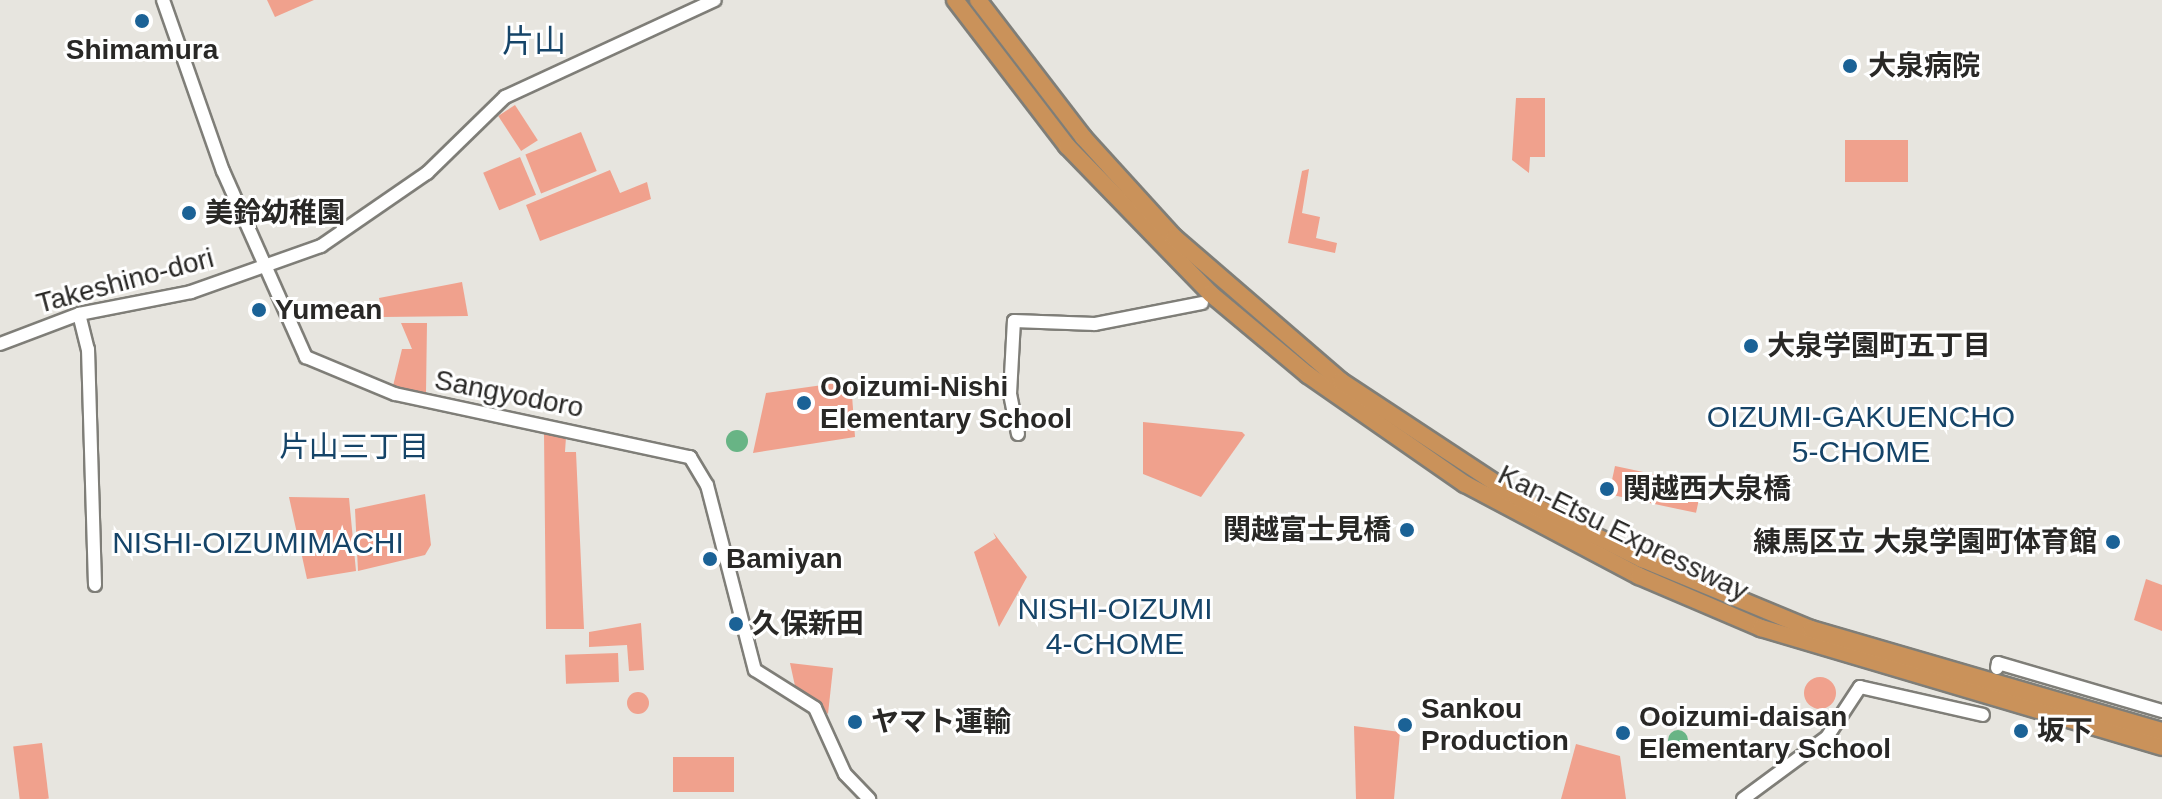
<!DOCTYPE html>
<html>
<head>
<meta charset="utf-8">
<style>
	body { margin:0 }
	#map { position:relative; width:2162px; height:799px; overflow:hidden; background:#e7e5df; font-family:Helvetica,"Noto Sans JP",sans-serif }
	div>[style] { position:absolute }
	.green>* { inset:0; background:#f0a18d; transform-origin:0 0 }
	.round { border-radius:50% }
	.water>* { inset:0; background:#68b485 }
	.roads { filter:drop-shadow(2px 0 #7f7e78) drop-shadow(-2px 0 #7f7e78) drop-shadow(0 2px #7f7e78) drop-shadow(0 -2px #7f7e78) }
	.minor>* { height:12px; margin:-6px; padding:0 6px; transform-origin:6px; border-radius:6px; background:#fff }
	.highway>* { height:16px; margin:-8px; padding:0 8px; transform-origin:8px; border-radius:8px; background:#ca925a }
	.dots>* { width:22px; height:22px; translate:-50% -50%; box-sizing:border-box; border:4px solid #fff; border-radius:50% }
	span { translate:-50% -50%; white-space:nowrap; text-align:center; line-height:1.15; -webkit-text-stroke:6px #fff; paint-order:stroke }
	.poi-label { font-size:28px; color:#292826; font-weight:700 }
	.left { translate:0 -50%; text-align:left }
	.right { translate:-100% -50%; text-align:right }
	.street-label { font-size:28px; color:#292826 }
	.neighbourhood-label { font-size:30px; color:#154468 }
	.quarter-label { font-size:32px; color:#154468 }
</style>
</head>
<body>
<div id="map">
	<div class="green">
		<i style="clip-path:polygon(267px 0,314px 0,275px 17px)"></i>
		<i style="clip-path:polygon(1516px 98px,1545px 98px,1545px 157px,1530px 157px,1529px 173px,1512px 160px)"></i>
		<i style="left:515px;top:105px;width:42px;height:20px;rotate:57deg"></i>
		<i style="left:581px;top:132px;width:42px;height:60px;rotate:68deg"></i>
		<i style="left:1845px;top:140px;width:63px;height:42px"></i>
		<i style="left:520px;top:157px;width:41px;height:40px;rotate:67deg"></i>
		<i style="clip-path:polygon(1309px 169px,1302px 213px,1320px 217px,1316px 238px,1337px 243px,1335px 253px,1288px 243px,1302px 171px)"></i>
		<i style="clip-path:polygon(610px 170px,620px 193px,647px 182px,651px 199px,540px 241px,526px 205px)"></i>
		<i style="clip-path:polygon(462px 282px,468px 316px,383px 317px,379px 298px)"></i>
		<i style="clip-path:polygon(401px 323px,427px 323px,426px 393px,393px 386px,402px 349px,412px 349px)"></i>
		<i style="clip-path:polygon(851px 381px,855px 437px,753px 453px,766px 393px)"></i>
		<i style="clip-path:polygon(1143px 422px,1242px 432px,1245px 435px,1201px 497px,1143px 474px)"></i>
		<i style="clip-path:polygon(544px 433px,566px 437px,565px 452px,576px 452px,584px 629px,546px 629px)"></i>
		<i style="left:1615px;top:466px;width:89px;height:29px;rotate:12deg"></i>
		<i style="clip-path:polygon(425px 494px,431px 545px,425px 555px,358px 571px,355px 509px)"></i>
		<i style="clip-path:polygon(289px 497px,349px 498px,356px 571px,307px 579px)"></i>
		<i style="clip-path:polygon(993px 532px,1027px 577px,999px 627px,974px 552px,996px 538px)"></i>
		<i style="clip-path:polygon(2146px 579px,2162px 585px,2162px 631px,2134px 620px)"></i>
		<i style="clip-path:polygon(641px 623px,644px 670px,629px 671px,627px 645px,589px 647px,589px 632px)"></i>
		<i style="left:618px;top:653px;width:29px;height:53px;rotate:88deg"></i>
		<i style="clip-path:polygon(790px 663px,833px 668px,828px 714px,795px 686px)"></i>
		<i class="round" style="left:1804px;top:677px;width:32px;height:32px"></i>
		<i class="round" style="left:627px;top:692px;width:22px;height:22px"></i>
		<i style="clip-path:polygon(1354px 726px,1400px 732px,1394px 799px,1356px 799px)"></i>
		<i style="left:42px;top:743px;width:56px;height:29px;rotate:83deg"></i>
		<i style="clip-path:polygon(1576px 744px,1620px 756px,1626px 799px,1561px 799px)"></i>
		<i style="left:734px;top:757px;width:35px;height:61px;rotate:90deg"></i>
	</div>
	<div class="water">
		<i class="round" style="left:726px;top:430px;width:22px;height:22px"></i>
		<i class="round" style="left:1668px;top:730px;width:20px;height:20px"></i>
	</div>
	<div class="roads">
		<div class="minor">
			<i style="left:163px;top:0;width:181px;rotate:70.7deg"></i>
			<i style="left:223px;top:171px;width:204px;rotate:66deg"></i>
			<i style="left:306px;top:357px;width:96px;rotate:22.6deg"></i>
			<i style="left:395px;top:394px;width:302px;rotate:12.1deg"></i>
			<i style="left:690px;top:457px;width:33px;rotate:59deg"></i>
			<i style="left:707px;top:485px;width:191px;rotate:75.5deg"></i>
			<i style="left:755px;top:670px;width:71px;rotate:32.3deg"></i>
			<i style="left:815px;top:708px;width:72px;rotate:65.6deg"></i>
			<i style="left:845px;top:774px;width:35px;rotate:46deg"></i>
			<i style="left:79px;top:314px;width:36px;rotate:76deg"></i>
			<i style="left:88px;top:349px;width:236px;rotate:88.3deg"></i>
			<i style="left:0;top:344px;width:85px;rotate:-20.8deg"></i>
			<i style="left:79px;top:314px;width:114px;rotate:-11.1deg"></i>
			<i style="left:191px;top:292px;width:138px;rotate:-19.5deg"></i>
			<i style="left:321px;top:246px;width:129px;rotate:-34.6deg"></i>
			<i style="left:427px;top:173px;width:109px;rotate:-44.3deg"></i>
			<i style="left:505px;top:97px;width:231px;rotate:-24.8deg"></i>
			<i style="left:1018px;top:434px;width:41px;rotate:-101.3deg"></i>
			<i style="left:1010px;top:394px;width:73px;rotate:-86.9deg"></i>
			<i style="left:1014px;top:321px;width:81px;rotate:2.1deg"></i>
			<i style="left:1095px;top:324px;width:109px;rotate:-11.1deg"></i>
			<i style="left:1997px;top:668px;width:5px;rotate:-79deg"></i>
			<i style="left:1998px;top:663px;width:171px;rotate:16.3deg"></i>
			<i style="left:1743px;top:799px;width:104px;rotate:-36.4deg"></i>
			<i style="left:1827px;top:737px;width:60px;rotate:-56.6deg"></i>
			<i style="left:1860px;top:687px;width:126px;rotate:12.8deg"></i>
		</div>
		<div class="highway">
			<i style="left:955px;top:0;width:184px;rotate:52.5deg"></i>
			<i style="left:1067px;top:146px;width:206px;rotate:45.8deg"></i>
			<i style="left:1211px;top:294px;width:126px;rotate:39.9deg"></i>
			<i style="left:1308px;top:375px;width:191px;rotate:34.8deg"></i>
			<i style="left:1465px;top:484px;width:197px;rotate:27.9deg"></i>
			<i style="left:1639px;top:576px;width:133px;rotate:23.1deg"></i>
			<i style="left:1761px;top:628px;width:418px;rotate:16.5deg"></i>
			<i style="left:978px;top:0;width:173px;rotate:52.5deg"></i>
			<i style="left:1083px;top:137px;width:135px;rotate:47.7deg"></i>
			<i style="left:1174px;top:237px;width:221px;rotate:40.8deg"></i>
			<i style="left:1341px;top:381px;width:211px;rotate:33.4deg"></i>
			<i style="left:1517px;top:497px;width:140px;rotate:26.4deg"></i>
			<i style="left:1642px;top:559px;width:183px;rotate:22.5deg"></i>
			<i style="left:1811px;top:629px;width:366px;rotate:16.2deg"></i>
		</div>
	</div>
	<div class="dots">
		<i style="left:142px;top:21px;background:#1b6296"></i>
		<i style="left:1850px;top:66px;background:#1b6296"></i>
		<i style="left:189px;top:213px;background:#1b6296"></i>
		<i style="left:259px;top:310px;background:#1b6296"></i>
		<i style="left:1751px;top:346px;background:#1b6296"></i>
		<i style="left:804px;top:403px;background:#1b6296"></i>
		<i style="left:1607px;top:489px;background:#1b6296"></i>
		<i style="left:1407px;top:530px;background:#1b6296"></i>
		<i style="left:2113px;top:542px;background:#1b6296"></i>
		<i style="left:710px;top:559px;background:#1b6296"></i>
		<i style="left:736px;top:624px;background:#1b6296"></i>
		<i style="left:855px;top:722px;background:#1b6296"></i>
		<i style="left:1405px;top:725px;background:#1b6296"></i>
		<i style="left:2021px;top:731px;background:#1b6296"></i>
		<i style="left:1623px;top:733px;background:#1b6296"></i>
	</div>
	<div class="poi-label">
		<span style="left:142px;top:50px">Shimamura</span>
		<span class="left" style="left:1868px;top:66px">大泉病院</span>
		<span class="left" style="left:205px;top:213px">美鈴幼稚園</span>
		<span class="left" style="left:275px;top:310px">Yumean</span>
		<span class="left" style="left:1767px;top:346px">大泉学園町五丁目</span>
		<span class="left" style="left:820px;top:403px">Ooizumi-Nishi<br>Elementary School</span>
		<span class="left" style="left:1623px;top:489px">関越西大泉橋</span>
		<span class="right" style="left:1391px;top:530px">関越富士見橋</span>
		<span class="right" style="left:2097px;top:542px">練馬区立 大泉学園町体育館</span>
		<span class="left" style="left:726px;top:559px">Bamiyan</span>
		<span class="left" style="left:752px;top:624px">久保新田</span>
		<span class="left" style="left:1421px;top:725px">Sankou<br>Production</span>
		<span class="left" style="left:1639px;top:733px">Ooizumi-daisan<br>Elementary School</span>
		<span class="left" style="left:871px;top:722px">ヤマト運輸</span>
		<span class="left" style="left:2037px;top:731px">坂下</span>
	</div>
	<div class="street-label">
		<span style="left:125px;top:281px;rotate:-15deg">Takeshino-dori</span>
		<span style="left:509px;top:394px;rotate:11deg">Sangyodoro</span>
		<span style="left:1623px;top:533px;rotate:26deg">Kan-Etsu Expressway</span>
	</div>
	<div class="neighbourhood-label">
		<span style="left:1861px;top:434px">OIZUMI-GAKUENCHO<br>5-CHOME</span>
		<span style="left:354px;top:447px">片山三丁目</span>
		<span style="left:258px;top:543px">NISHI-OIZUMIMACHI</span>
		<span style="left:1115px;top:626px">NISHI-OIZUMI<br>4-CHOME</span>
	</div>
	<div class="quarter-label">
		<span style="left:534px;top:41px">片山</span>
	</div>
</div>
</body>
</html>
